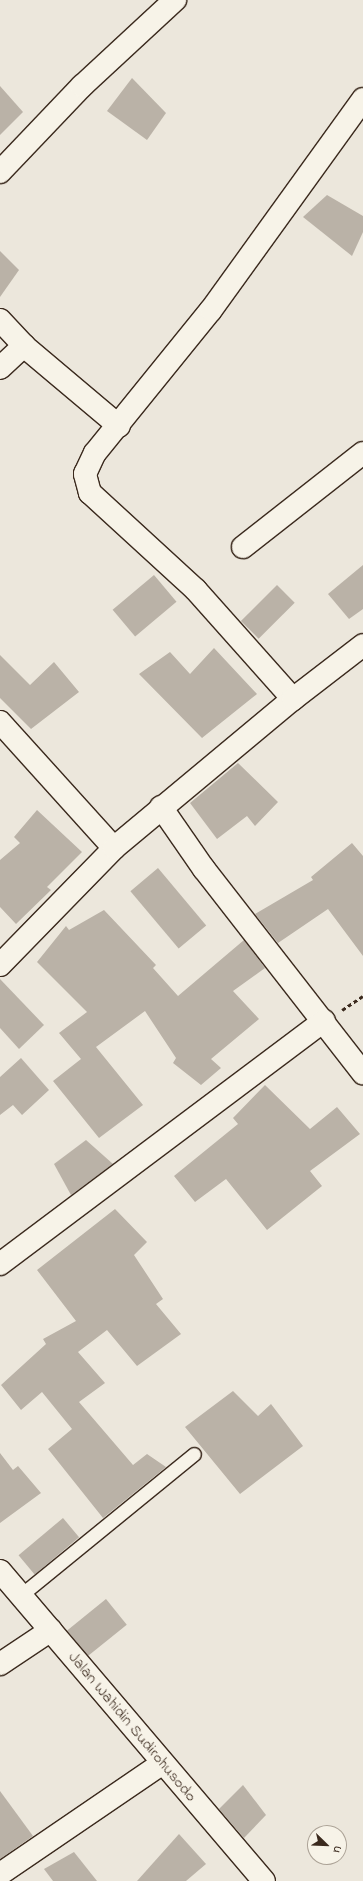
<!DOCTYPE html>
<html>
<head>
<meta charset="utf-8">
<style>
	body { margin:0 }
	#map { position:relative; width:363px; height:1881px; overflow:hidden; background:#ece7dc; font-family:"Indie Flower",sans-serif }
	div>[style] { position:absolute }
	.building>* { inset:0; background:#bab2a7; transform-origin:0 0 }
	.path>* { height:2.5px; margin-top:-1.25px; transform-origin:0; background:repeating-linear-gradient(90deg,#3b2a1e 0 4px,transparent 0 7px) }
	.roads { filter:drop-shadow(1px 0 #3b2a1e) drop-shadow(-1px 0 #3b2a1e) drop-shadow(0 1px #3b2a1e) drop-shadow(0 -1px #3b2a1e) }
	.service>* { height:13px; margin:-6.5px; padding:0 6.5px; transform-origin:6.5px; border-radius:6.5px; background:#f7f3e8 }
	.minor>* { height:22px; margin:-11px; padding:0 11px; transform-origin:11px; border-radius:11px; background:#f7f3e8 }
	.trunk>* { height:22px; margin:-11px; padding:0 11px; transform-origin:11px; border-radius:11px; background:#f7f3e8 }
	span { translate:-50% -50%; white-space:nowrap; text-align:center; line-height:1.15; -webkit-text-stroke:3px #f7f3e8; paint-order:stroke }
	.street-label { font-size:16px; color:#3b2a1e }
	.north { position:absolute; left:307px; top:1825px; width:40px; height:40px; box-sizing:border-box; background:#f7f3e8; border:1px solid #aca397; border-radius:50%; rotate:113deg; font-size:11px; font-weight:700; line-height:16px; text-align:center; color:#3b2a1e }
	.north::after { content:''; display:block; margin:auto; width:14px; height:18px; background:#3b2a1e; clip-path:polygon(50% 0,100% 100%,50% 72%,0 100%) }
</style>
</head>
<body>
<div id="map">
	<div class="building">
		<i style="clip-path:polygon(132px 78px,166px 113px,147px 140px,107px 111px)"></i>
		<i style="clip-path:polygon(0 86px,23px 112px,0 135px)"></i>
		<i style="clip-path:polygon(327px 195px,363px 216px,363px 232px,352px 256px,303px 217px)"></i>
		<i style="clip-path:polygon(0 251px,19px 270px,0 297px)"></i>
		<i style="clip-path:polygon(363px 565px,363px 609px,349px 619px,328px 594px)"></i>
		<i style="left:154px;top:575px;width:35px;height:54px;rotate:50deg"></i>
		<i style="left:277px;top:585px;width:25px;height:51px;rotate:45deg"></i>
		<i style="clip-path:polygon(214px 648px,257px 694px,202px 738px,139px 674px,170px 652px,190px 674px)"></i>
		<i style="clip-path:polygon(0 655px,30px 685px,54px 662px,79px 692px,31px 729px,0 698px)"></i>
		<i style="clip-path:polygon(238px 763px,278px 802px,255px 826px,247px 816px,217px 839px,190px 803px)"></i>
		<i style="clip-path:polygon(37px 810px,82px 852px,47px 887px,51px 890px,16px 924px,0 907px,0 860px,20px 843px,14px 837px)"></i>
		<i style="clip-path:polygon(352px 843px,363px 856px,363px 956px,328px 909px,278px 943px,255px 914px,313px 880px,311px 877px)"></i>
		<i style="left:158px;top:868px;width:75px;height:36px;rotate:50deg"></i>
		<i style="clip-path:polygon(104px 910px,156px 965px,153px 968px,178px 996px,244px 940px,265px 968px,233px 991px,259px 1019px,211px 1059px,221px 1068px,201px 1085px,173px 1063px,176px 1058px,145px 1011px,96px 1047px,143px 1105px,99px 1138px,53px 1081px,81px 1059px,59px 1033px,87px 1012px,37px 962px,66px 926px,69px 930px)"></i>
		<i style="clip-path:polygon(0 979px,44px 1025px,19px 1049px,0 1028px)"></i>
		<i style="clip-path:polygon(21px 1058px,49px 1090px,22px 1115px,13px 1105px,0 1115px,0 1077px)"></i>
		<i style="clip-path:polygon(265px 1085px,310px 1129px,337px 1107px,360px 1134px,310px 1171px,322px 1186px,267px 1230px,226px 1179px,195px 1202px,174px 1176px,238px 1124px,233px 1118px)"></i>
		<i style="clip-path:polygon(86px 1140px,113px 1164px,71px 1195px,54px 1164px)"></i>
		<i style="clip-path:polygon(115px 1209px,147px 1242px,134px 1255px,163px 1299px,156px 1304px,181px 1334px,137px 1366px,107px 1330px,78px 1352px,105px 1383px,79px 1402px,133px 1465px,147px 1454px,166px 1467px,103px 1518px,48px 1449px,72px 1429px,42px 1392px,21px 1410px,1px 1385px,46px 1344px,43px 1339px,76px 1321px,37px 1270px)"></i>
		<i style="clip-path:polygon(233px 1391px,258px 1416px,271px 1404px,303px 1446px,240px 1494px,185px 1427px)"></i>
		<i style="clip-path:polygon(0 1453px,13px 1470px,18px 1466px,41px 1493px,0 1523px)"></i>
		<i style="left:63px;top:1518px;width:25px;height:58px;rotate:50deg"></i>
		<i style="left:106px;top:1599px;width:33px;height:50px;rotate:51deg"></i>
		<i style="clip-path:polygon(243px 1785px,266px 1815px,244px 1838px,219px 1809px)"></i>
		<i style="clip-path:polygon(0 1791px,33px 1836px,0 1859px)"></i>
		<i style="clip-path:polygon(179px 1834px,206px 1864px,186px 1881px,137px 1881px)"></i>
		<i style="clip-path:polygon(74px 1852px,97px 1881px,53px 1881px,44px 1869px)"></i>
	</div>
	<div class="path">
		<i style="left:342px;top:1010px;width:25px;rotate:-34deg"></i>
	</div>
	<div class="roads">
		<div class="service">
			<i style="left:21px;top:1595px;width:223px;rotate:-39.2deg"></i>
		</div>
		<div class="minor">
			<i style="left:0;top:172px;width:119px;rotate:-46.4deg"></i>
			<i style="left:82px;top:86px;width:127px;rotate:-42.8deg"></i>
			<i style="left:0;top:320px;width:35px;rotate:47deg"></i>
			<i style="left:24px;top:346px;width:124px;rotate:40.1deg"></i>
			<i style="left:0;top:368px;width:33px;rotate:-43deg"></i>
			<i style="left:243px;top:547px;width:152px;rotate:-38.1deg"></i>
			<i style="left:293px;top:699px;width:146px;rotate:-131.7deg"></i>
			<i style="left:196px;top:590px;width:144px;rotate:-137.5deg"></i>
			<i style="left:90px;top:493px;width:20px;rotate:-105deg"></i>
			<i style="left:85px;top:474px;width:23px;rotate:-65deg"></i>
			<i style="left:95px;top:453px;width:184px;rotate:-51deg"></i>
			<i style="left:211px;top:310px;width:260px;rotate:-54.2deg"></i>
			<i style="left:0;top:722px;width:170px;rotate:47.9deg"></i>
			<i style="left:161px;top:807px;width:75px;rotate:55.3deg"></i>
			<i style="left:204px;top:869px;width:259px;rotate:52.1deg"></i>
			<i style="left:0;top:965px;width:163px;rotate:-45.7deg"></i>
			<i style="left:114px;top:848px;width:233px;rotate:-39.8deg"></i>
			<i style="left:293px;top:699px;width:88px;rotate:-37.6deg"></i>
			<i style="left:0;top:1264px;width:405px;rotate:-36.9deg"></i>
			<i style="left:0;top:1664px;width:61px;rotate:-33.7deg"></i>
			<i style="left:0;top:1874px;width:195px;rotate:-34.3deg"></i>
		</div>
		<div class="trunk">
			<i style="left:0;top:1571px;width:407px;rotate:49.6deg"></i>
		</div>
	</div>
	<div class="street-label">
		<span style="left:132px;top:1727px;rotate:50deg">Jalan Wahidin Sudirohusodo</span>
	</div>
	<div class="north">U</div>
</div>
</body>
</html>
